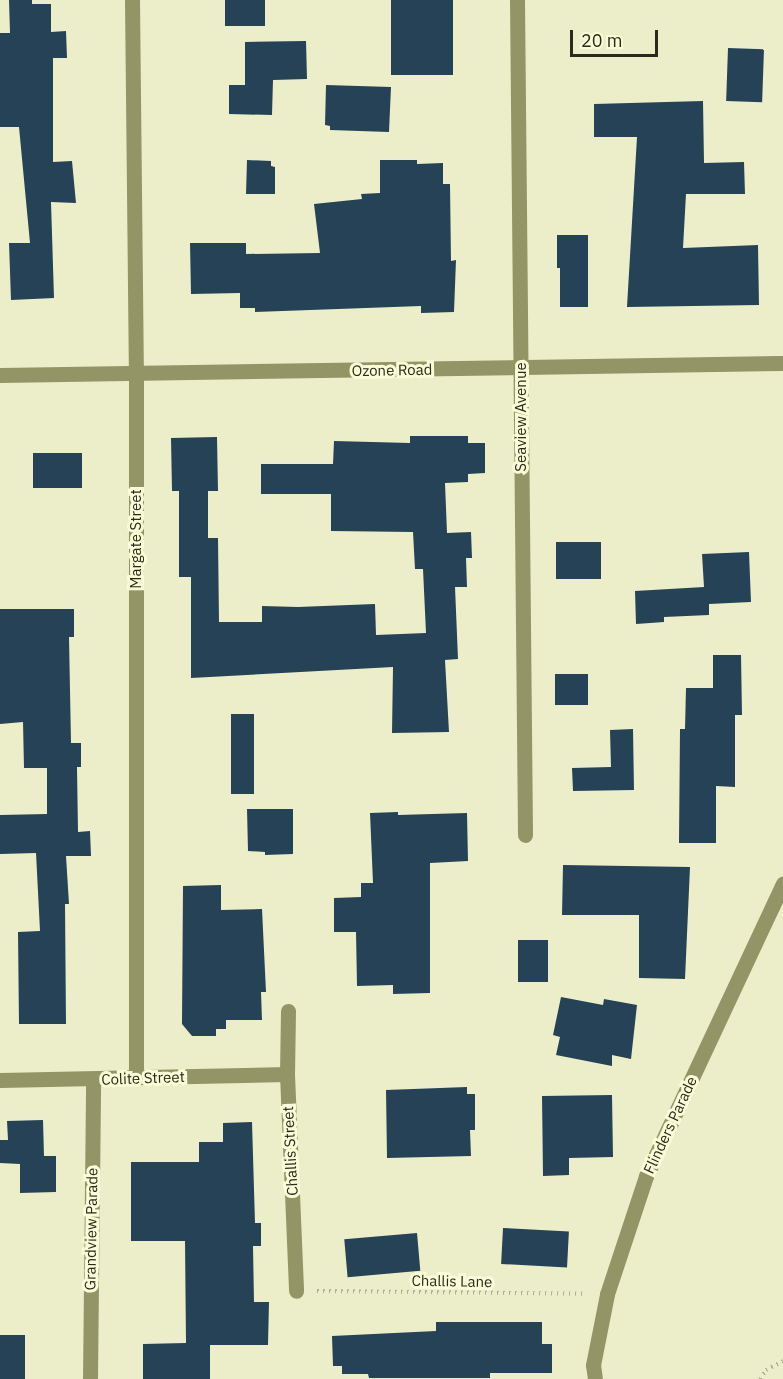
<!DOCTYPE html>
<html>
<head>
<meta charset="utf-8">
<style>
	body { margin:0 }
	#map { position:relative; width:783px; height:1379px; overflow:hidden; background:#eceec9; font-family:"IBM Plex Sans",sans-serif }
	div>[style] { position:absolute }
	.building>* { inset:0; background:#254256; transform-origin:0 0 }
	.path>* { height:4px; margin-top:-2px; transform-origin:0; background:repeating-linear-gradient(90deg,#aeb092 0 1.5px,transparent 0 6px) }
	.minor>* { height:15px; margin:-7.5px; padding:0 7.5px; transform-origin:7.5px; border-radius:7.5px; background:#939566 }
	span { translate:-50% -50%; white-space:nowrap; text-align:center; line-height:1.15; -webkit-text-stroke:6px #f9fcd6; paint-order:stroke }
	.street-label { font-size:15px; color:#292a1c }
	.scale { position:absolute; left:570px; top:30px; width:88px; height:27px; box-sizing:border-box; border:3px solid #292a1c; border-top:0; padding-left:8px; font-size:18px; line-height:21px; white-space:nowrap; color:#292a1c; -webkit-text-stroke:4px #f9fcd6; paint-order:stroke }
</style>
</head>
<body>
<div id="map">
	<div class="building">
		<i style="clip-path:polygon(9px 0,32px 0,32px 4px,51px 4px,51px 32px,66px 31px,67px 58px,53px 58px,53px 162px,72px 161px,76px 203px,51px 202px,54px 298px,11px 300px,9px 243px,30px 243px,19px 127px,0 127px,0 33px,10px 33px)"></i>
		<i style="left:225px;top:0;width:40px;height:26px"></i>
		<i style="left:391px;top:0;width:62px;height:75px"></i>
		<i style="clip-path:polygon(306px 41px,307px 79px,273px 80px,272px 115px,229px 114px,229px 85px,245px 85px,245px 42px)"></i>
		<i style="left:728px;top:48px;width:36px;height:53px;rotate:2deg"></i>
		<i style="clip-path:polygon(326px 85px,391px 87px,389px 132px,330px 130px,330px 126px,325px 125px)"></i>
		<i style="clip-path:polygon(703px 101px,704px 163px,744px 162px,745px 194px,686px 194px,683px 248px,758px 245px,759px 305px,627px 307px,637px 137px,594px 137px,594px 104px)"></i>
		<i style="clip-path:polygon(247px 160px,271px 161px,271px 166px,275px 167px,275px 194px,246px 194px)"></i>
		<i style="clip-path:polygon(380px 160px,417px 160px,417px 164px,443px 163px,443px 184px,450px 184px,451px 261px,456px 260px,454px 312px,421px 313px,421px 306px,255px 312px,255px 308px,240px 308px,240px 293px,191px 294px,190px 243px,246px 243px,246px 254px,320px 253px,314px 204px,362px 199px,361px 194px,380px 193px)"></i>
		<i style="clip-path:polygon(557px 235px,588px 235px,588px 307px,560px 307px,560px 268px,557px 268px)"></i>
		<i style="clip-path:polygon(410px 436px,468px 436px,468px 443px,485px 443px,485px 473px,468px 474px,468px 482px,445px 483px,447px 533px,471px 532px,472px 558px,466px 558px,467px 587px,455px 587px,458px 659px,445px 660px,449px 732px,392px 733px,393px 667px,191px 678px,191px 577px,179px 577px,179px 491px,172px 491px,171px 438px,217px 437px,218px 491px,208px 491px,208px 538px,218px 538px,219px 622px,262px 622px,262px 606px,298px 607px,375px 604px,376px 635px,426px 633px,423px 569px,415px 569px,413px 532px,331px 531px,331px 494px,261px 494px,261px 464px,333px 464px,334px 441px,410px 443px)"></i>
		<i style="left:33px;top:453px;width:49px;height:35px"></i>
		<i style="left:556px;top:542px;width:45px;height:37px"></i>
		<i style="clip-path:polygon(749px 552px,751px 602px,709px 604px,709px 615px,664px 617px,664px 622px,636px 624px,635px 591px,704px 587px,702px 554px)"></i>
		<i style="clip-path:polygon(0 609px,74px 609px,74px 637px,69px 637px,71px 743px,81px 743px,81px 767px,77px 767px,78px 832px,90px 831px,91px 856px,66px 856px,69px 904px,65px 904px,66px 1024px,19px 1024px,18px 932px,40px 931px,36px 853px,0 854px,0 815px,47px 814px,47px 768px,24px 768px,23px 722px,0 724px)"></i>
		<i style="clip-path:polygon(713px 655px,741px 655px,742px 715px,735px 715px,735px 787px,716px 786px,716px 843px,679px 843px,680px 729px,685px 729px,686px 688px,713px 688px)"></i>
		<i style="left:555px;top:674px;width:33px;height:31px"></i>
		<i style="left:231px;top:714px;width:23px;height:80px"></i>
		<i style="clip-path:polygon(633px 729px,634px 790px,573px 791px,572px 768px,611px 767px,610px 730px)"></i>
		<i style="clip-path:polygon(247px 809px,293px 809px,293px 854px,265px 855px,265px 852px,248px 851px)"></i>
		<i style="clip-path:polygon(398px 812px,398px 815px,467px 813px,468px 861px,430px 863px,430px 993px,393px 994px,393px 985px,357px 986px,356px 932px,334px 932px,334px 898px,361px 897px,361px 883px,373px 883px,370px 813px)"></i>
		<i style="clip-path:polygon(563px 865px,690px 867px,685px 979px,639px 978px,639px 915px,562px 915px)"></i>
		<i style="clip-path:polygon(221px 885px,221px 910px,262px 909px,266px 992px,261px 992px,262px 1020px,226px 1020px,226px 1029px,216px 1029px,216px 1036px,192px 1036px,182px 1024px,183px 886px)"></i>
		<i style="left:518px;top:940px;width:30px;height:42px"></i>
		<i style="clip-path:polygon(561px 997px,603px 1005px,604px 999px,637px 1005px,631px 1059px,612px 1055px,612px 1066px,556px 1055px,560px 1037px,553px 1035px)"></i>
		<i style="clip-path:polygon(467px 1087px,467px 1094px,475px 1094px,475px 1130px,470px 1130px,471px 1156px,387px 1158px,386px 1090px)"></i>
		<i style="clip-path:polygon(612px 1095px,613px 1157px,569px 1158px,569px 1175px,543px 1176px,542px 1096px)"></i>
		<i style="clip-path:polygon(43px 1120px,44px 1156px,56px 1156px,56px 1192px,20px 1193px,20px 1164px,0 1163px,0 1140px,8px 1140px,7px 1121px)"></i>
		<i style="clip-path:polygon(252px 1122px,255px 1223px,261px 1223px,261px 1246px,253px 1246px,254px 1302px,269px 1302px,268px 1345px,210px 1345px,210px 1379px,143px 1379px,143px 1344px,186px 1343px,185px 1241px,131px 1241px,131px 1162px,199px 1162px,199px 1142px,223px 1142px,223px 1123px)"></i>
		<i style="left:503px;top:1228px;width:66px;height:36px;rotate:3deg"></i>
		<i style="left:417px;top:1233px;width:38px;height:73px;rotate:85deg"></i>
		<i style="clip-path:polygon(436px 1322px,542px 1322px,542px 1344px,552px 1344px,552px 1373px,490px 1373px,490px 1378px,369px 1378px,368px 1374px,342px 1374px,342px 1366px,333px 1366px,332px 1336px,436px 1331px)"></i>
		<i style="left:25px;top:1335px;width:44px;height:25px;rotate:90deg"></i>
	</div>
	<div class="path">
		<i style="left:317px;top:1291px;width:268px;rotate:0.6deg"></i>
		<i style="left:760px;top:1379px;width:11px;rotate:-56deg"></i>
		<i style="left:766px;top:1370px;width:19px;rotate:-28deg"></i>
	</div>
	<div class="minor">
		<i style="left:132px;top:0;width:373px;rotate:89.4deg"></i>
		<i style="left:136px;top:373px;width:704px;rotate:90deg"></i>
		<i style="left:517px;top:0;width:835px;rotate:89.45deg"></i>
		<i style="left:0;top:375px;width:783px;rotate:-0.88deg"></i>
		<i style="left:288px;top:1011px;width:63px;rotate:90.9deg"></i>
		<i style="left:287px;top:1074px;width:217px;rotate:87.6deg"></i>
		<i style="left:0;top:1080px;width:287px;rotate:-1.2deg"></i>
		<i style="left:90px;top:1379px;width:300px;rotate:-89.4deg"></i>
		<i style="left:595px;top:1379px;width:14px;rotate:-98deg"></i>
		<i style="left:593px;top:1365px;width:72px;rotate:-78.8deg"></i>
		<i style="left:607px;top:1294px;width:124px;rotate:-71.7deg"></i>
		<i style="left:646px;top:1176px;width:323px;rotate:-64.9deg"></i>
	</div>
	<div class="street-label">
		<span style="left:392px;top:370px;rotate:-1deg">Ozone Road</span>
		<span style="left:521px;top:417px;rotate:-90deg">Seaview Avenue</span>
		<span style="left:136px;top:539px;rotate:-90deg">Margate Street</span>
		<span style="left:143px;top:1078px;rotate:-2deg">Colite Street</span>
		<span style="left:670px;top:1125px;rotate:-65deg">Flinders Parade</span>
		<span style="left:290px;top:1151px;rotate:-93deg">Challis Street</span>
		<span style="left:91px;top:1229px;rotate:-89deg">Grandview Parade</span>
		<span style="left:452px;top:1281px;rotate:1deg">Challis Lane</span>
	</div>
	<div class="scale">20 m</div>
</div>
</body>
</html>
